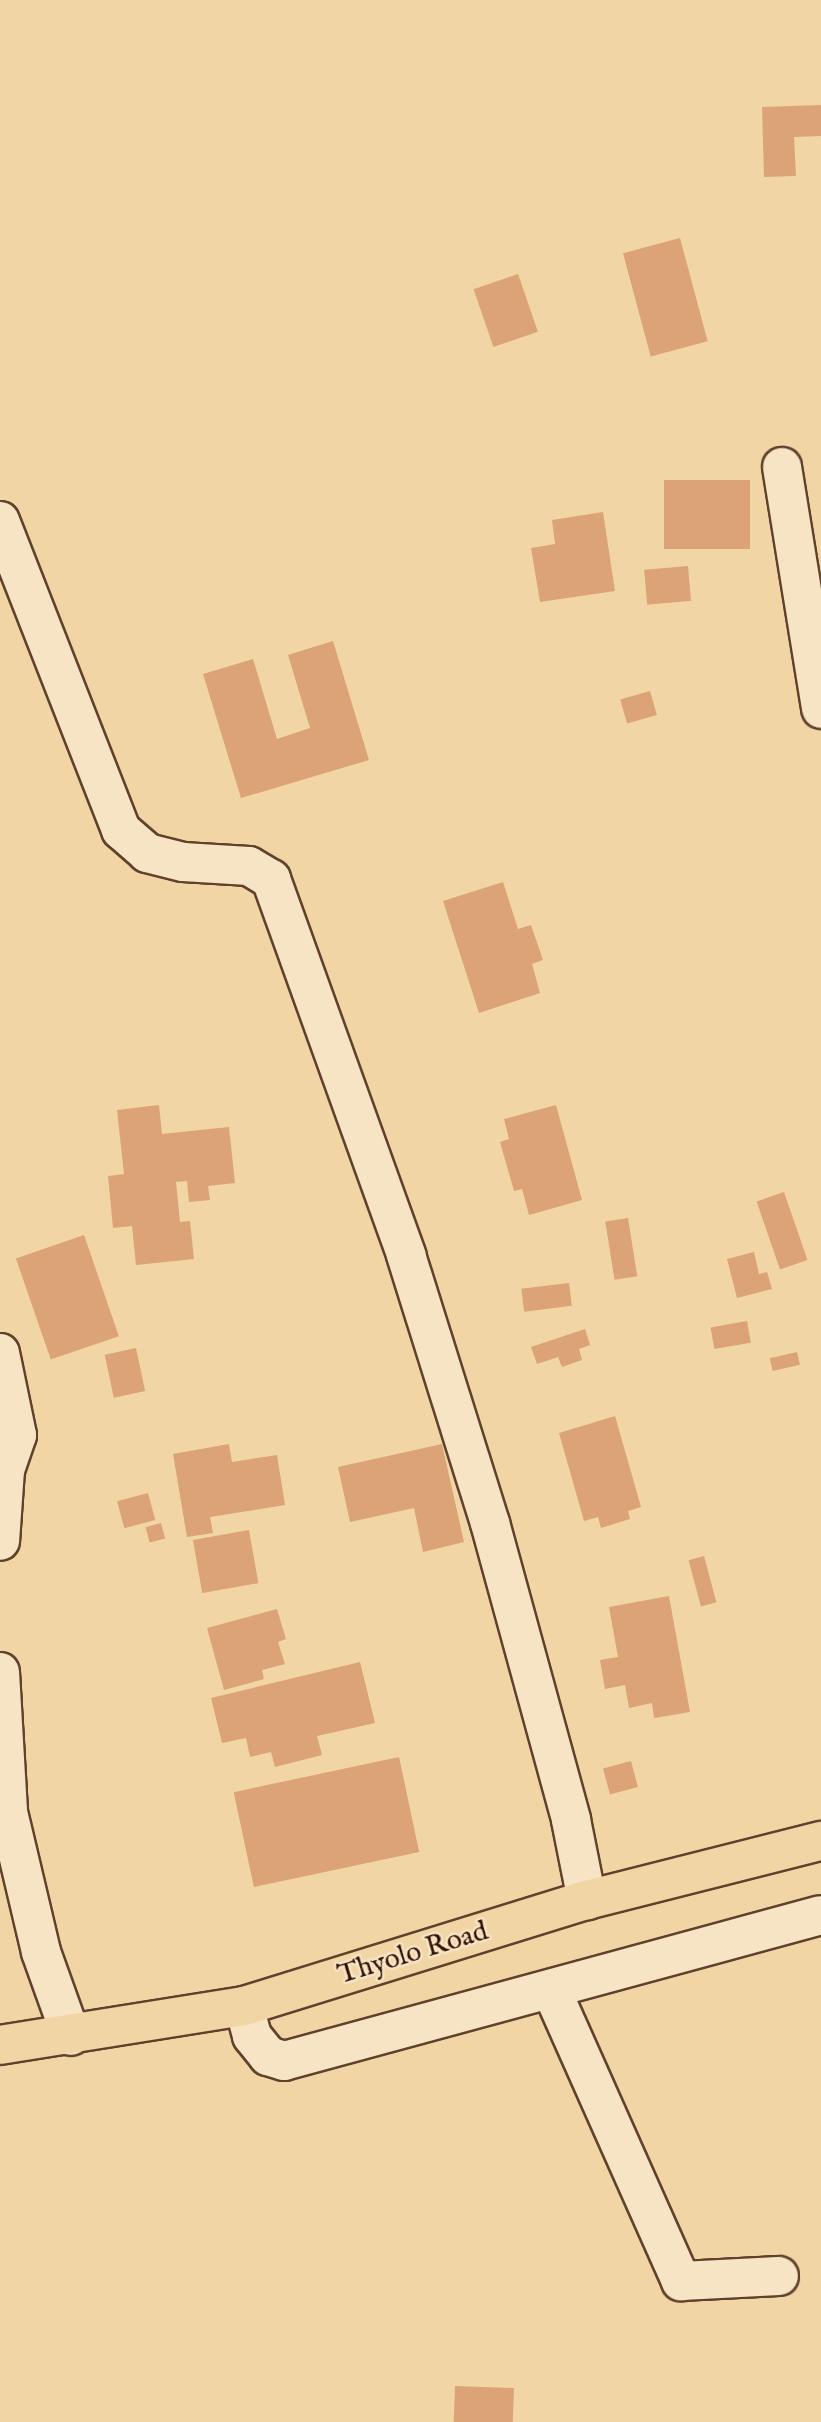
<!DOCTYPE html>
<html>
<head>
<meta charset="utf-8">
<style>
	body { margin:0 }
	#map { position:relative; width:821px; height:2422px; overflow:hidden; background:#f1d5a5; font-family:"IM FELL English",serif }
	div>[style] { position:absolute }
	.building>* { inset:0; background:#dca376; transform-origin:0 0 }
	.roads { filter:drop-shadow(2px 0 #60422c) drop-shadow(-2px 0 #60422c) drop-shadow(0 2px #60422c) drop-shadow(0 -2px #60422c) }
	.minor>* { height:38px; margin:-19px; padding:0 19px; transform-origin:19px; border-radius:19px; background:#f6e4c4 }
	.highway>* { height:38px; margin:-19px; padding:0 19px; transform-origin:19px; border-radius:19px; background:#f1d5a5 }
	span { translate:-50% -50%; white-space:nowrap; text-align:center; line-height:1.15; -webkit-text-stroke:5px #f6e4c4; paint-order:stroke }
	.street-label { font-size:28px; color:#301104 }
</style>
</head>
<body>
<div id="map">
	<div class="building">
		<i style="clip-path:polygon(821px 105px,821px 136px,794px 137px,796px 176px,764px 177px,762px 107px)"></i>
		<i style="left:680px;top:238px;width:107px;height:59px;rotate:75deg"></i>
		<i style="left:518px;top:274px;width:61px;height:47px;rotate:71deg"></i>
		<i style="left:664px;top:480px;width:86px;height:69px"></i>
		<i style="clip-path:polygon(603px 512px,615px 591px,540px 602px,531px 548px,555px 544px,552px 520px)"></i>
		<i style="left:688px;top:566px;width:35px;height:44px;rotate:85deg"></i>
		<i style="clip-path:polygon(333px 641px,369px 760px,241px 798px,203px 674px,253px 659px,277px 739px,310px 728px,288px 655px)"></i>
		<i style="left:650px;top:691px;width:25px;height:31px;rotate:74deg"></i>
		<i style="clip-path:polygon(503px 882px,518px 929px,531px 925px,543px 960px,532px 964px,540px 993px,479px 1013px,443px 901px)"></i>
		<i style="clip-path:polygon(159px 1105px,162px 1134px,229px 1127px,235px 1183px,208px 1186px,210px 1200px,189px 1202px,187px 1181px,176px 1182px,180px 1222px,190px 1221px,194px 1259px,136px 1265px,132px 1226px,113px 1228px,108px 1176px,124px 1174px,117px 1110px)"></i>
		<i style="clip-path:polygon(556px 1105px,582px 1200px,529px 1215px,522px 1189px,514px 1191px,500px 1142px,509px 1139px,504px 1119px)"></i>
		<i style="left:784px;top:1192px;width:72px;height:29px;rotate:71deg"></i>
		<i style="left:628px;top:1218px;width:59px;height:23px;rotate:81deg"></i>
		<i style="left:84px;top:1235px;width:107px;height:72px;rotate:71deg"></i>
		<i style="clip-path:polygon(754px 1252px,759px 1274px,767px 1272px,772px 1289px,737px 1298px,727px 1259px)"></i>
		<i style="left:569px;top:1283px;width:23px;height:48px;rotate:83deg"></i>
		<i style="left:747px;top:1321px;width:22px;height:37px;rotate:80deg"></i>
		<i style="clip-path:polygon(585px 1329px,590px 1345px,579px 1349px,582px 1360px,562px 1367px,558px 1357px,537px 1364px,531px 1347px)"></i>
		<i style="left:136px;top:1348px;width:44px;height:32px;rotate:78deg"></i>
		<i style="left:797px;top:1352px;width:13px;height:28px;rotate:77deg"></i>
		<i style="clip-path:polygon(615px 1416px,641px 1507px,628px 1511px,630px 1519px,601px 1528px,598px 1517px,584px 1521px,559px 1433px)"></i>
		<i style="clip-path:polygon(229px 1444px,232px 1462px,277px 1455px,285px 1505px,210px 1517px,213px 1533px,187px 1537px,173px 1454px)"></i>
		<i style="clip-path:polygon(442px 1444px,464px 1542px,423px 1552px,414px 1508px,350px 1522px,338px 1467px)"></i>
		<i style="left:148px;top:1493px;width:28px;height:32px;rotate:75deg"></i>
		<i style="left:161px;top:1523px;width:16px;height:16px;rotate:75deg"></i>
		<i style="left:249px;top:1530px;width:54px;height:57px;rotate:80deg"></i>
		<i style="left:704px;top:1556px;width:48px;height:16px;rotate:75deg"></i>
		<i style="clip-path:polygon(669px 1596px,690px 1712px,654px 1718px,652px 1703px,629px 1708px,625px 1685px,605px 1689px,600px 1660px,618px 1657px,609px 1607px)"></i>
		<i style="clip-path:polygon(277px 1609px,286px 1639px,278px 1642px,285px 1664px,262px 1670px,264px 1679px,224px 1690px,207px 1628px)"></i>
		<i style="clip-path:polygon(360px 1662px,375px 1723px,317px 1736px,322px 1755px,275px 1767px,271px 1752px,250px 1757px,246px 1738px,222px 1743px,211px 1698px)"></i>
		<i style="left:399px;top:1757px;width:97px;height:169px;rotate:78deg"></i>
		<i style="left:631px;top:1761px;width:27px;height:29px;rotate:75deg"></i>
		<i style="left:455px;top:2386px;width:59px;height:36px;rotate:2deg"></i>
	</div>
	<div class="roads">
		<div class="minor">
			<i style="left:782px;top:467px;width:245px;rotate:80.8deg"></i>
			<i style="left:0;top:521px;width:332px;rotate:68.6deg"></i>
			<i style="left:121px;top:830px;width:35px;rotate:41deg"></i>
			<i style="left:147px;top:853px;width:37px;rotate:14deg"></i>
			<i style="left:183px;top:862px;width:66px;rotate:3.5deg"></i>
			<i style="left:249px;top:866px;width:26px;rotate:31deg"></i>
			<i style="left:271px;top:879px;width:400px;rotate:70.2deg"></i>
			<i style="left:406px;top:1255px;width:281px;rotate:72.6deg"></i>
			<i style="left:490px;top:1523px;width:308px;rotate:74.7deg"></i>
			<i style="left:571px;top:1820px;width:82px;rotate:78.7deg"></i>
			<i style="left:0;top:1353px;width:84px;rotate:78.3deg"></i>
			<i style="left:17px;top:1435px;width:37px;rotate:109deg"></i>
			<i style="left:5px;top:1470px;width:71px;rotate:94deg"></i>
			<i style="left:0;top:1672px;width:140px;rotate:86.7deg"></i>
			<i style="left:8px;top:1812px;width:144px;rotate:76.7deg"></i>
			<i style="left:41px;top:1952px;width:89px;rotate:70.3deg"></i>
			<i style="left:551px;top:1989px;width:320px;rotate:66deg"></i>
			<i style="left:681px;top:2281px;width:98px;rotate:-2.9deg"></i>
			<i style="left:244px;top:2006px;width:31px;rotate:75deg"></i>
			<i style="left:252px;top:2036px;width:26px;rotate:51deg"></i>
			<i style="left:268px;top:2056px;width:17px;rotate:17deg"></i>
			<i style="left:284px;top:2061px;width:556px;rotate:-15.21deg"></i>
		</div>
		<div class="highway">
			<i style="left:0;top:2045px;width:247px;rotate:-9.1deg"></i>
			<i style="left:244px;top:2006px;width:359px;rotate:-17.2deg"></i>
			<i style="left:587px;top:1900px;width:241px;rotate:-14.2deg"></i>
		</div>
	</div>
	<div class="street-label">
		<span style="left:413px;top:1954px;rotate:-17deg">Thyolo Road</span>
	</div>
</div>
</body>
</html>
